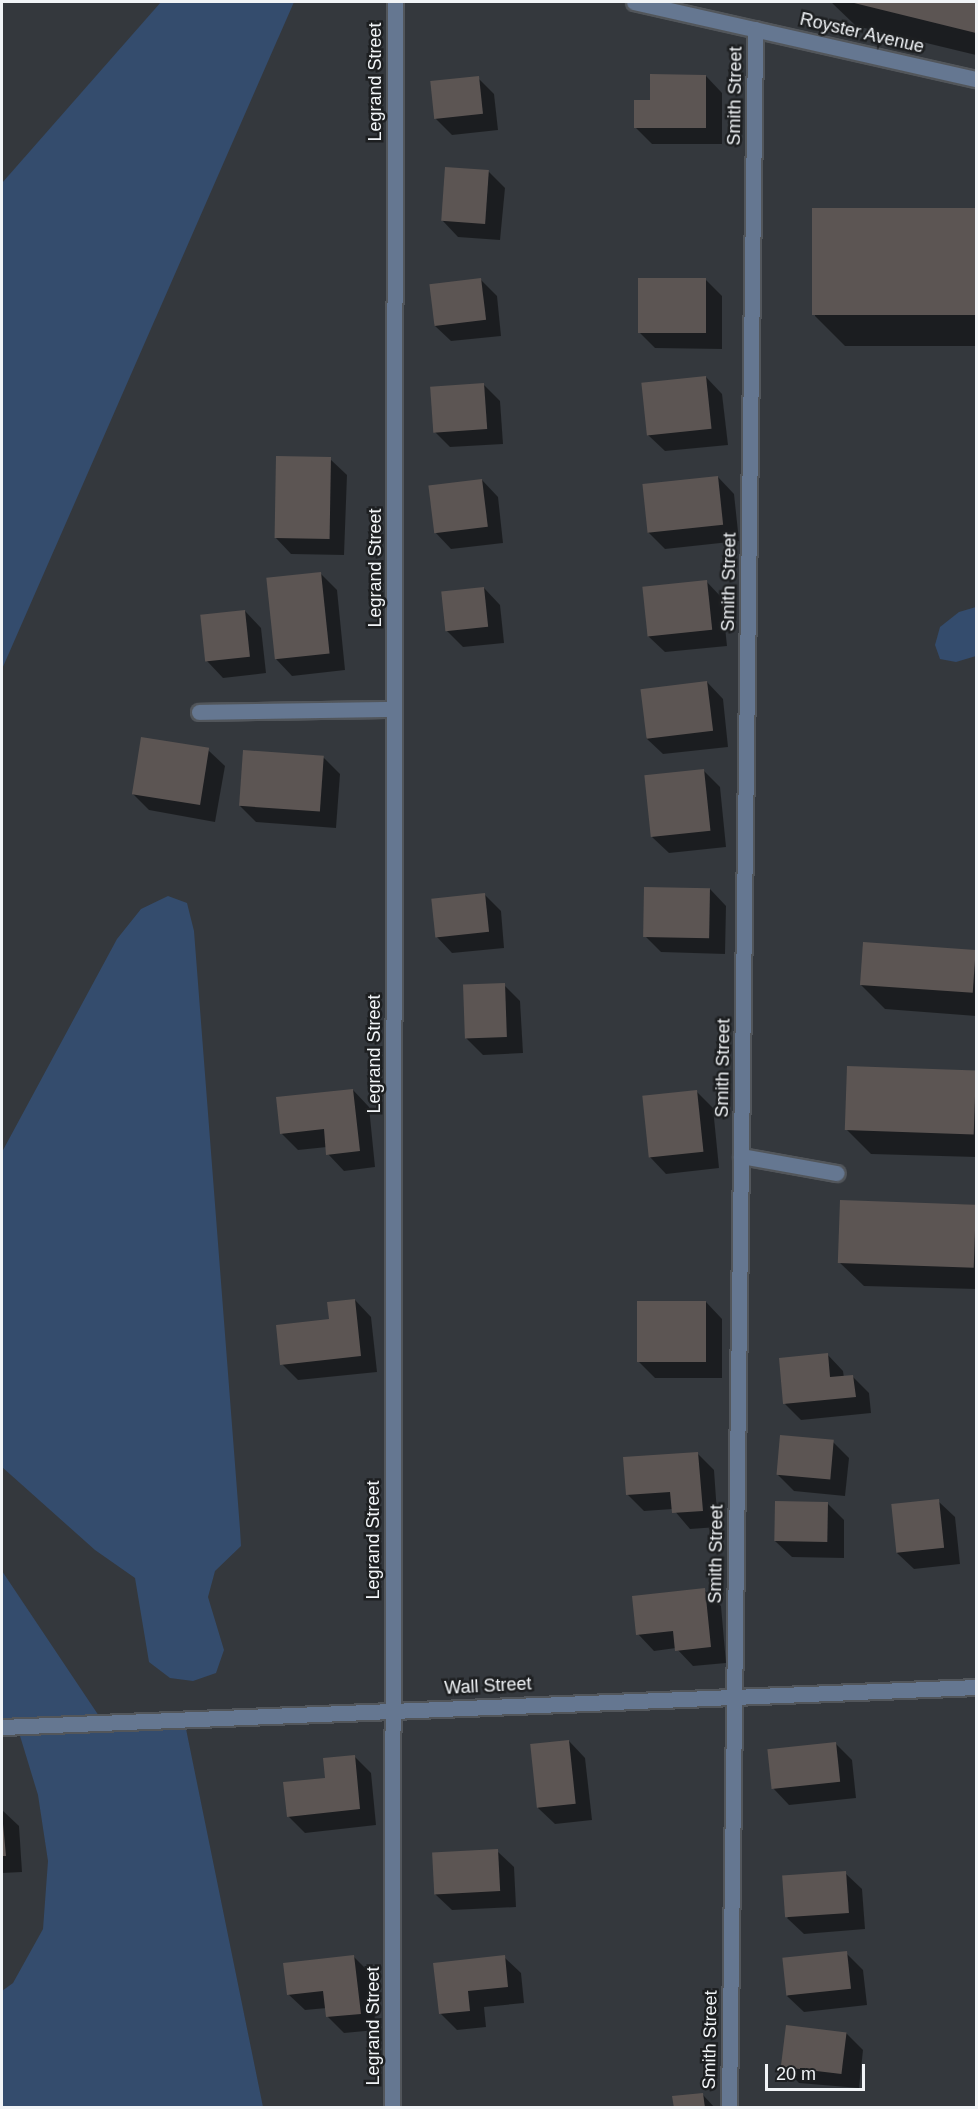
<!DOCTYPE html>
<html>
<head>
<meta charset="utf-8">
<style>
	body { margin:0 }
	#map { position:relative; width:978px; height:2109px; overflow:hidden; background:#34383d; font-family:Arial,sans-serif }
	div>[style] { position:absolute }
	.green>* { inset:0; background:#344c6d }
	.shadow>* { inset:0; background:#0007 }
	.building>* { inset:0; background:#5c5553; transform-origin:0 0 }
	.roads { filter:drop-shadow(2px 0 #52565b) drop-shadow(-2px 0 #52565b) drop-shadow(0 2px #52565b) drop-shadow(0 -2px #52565b) }
	.minor>* { height:15px; margin:-7.5px; padding:0 7.5px; transform-origin:7.5px; border-radius:7.5px; background:#657791 }
	span { translate:-50% -50%; white-space:nowrap; text-align:center; line-height:1.15; -webkit-text-stroke:5px #1d1f21; paint-order:stroke }
	.street-label { font-size:18px; color:#f1f4f7 }
	.frame { position:absolute; inset:0; border:3px solid #f1f4f7; pointer-events:none }
	.scale { position:absolute; left:765px; top:2064px; width:100px; height:27px; box-sizing:border-box; border:3px solid #f1f4f7; border-top:0; padding-left:8px; font-size:18px; line-height:21px; white-space:nowrap; color:#f1f4f7; -webkit-text-stroke:4px #1d1f21; paint-order:stroke }
</style>
</head>
<body>
<div id="map">
	<div class="green">
		<i style="clip-path:polygon(161px 2px,294px 2px,2px 669px,2px 183px)"></i>
		<i style="clip-path:polygon(976px 607px,976px 656px,956px 662px,940px 659px,935px 645px,940px 627px,959px 612px)"></i>
		<i style="clip-path:polygon(168px 896px,187px 903px,194px 931px,240px 1529px,241px 1546px,215px 1571px,208px 1597px,224px 1650px,216px 1673px,193px 1681px,170px 1678px,149px 1662px,135px 1578px,95px 1550px,2px 1467px,2px 1152px,117px 939px,141px 909px)"></i>
		<i style="clip-path:polygon(2px 1571px,103px 1722px,184px 1719px,263px 2107px,2px 2107px,2px 1991px,13px 1983px,43px 1929px,48px 1861px,38px 1795px,17px 1726px,2px 1727px)"></i>
	</div>
	<div class="shadow">
		<i style="clip-path:polygon(831px 2px,976px 2px,976px 55px,856px 26px)"></i>
		<i style="clip-path:polygon(706px 76px,722px 93px,722px 144px,652px 144px,635px 127px,651px 101px)"></i>
		<i style="clip-path:polygon(478px 78px,494px 94px,498px 130px,452px 135px,435px 118px)"></i>
		<i style="clip-path:polygon(488px 171px,505px 188px,500px 240px,458px 237px,442px 220px)"></i>
		<i style="clip-path:polygon(976px 209px,976px 346px,845px 346px,815px 316px,814px 210px)"></i>
		<i style="clip-path:polygon(481px 280px,497px 296px,501px 336px,451px 341px,434px 325px)"></i>
		<i style="clip-path:polygon(706px 280px,722px 296px,722px 349px,655px 348px,639px 332px)"></i>
		<i style="clip-path:polygon(706px 377px,722px 394px,728px 445px,665px 451px,648px 435px)"></i>
		<i style="clip-path:polygon(484px 385px,500px 401px,503px 444px,450px 447px,434px 431px)"></i>
		<i style="clip-path:polygon(330px 459px,347px 475px,344px 555px,291px 554px,275px 537px)"></i>
		<i style="clip-path:polygon(718px 477px,734px 494px,739px 541px,665px 549px,648px 532px)"></i>
		<i style="clip-path:polygon(482px 480px,498px 497px,503px 543px,451px 549px,435px 532px)"></i>
		<i style="clip-path:polygon(320px 573px,337px 590px,345px 670px,292px 676px,276px 659px)"></i>
		<i style="clip-path:polygon(706px 581px,722px 598px,727px 646px,665px 652px,648px 636px)"></i>
		<i style="clip-path:polygon(484px 588px,500px 605px,504px 643px,463px 647px,447px 631px)"></i>
		<i style="clip-path:polygon(245px 611px,261px 628px,266px 673px,223px 678px,207px 661px)"></i>
		<i style="clip-path:polygon(707px 682px,723px 699px,728px 747px,663px 754px,646px 738px)"></i>
		<i style="clip-path:polygon(208px 750px,225px 766px,215px 822px,149px 810px,133px 794px)"></i>
		<i style="clip-path:polygon(324px 758px,340px 774px,336px 828px,256px 822px,240px 806px)"></i>
		<i style="clip-path:polygon(704px 771px,720px 787px,726px 847px,669px 853px,652px 837px)"></i>
		<i style="clip-path:polygon(710px 889px,726px 906px,725px 954px,661px 952px,645px 936px)"></i>
		<i style="clip-path:polygon(485px 895px,501px 911px,504px 948px,452px 953px,436px 936px)"></i>
		<i style="clip-path:polygon(865px 943px,976px 952px,976px 1016px,885px 1009px,861px 985px)"></i>
		<i style="clip-path:polygon(504px 985px,520px 1001px,523px 1053px,483px 1055px,466px 1038px)"></i>
		<i style="clip-path:polygon(849px 1068px,976px 1072px,976px 1157px,871px 1154px,847px 1130px)"></i>
		<i style="clip-path:polygon(353px 1090px,369px 1107px,375px 1167px,344px 1171px,328px 1154px,327px 1147px,298px 1150px,281px 1133px)"></i>
		<i style="clip-path:polygon(697px 1092px,713px 1108px,719px 1168px,666px 1174px,650px 1157px)"></i>
		<i style="clip-path:polygon(841px 1202px,976px 1205px,976px 1289px,864px 1286px,839px 1262px)"></i>
		<i style="clip-path:polygon(355px 1300px,371px 1317px,377px 1372px,298px 1380px,282px 1364px)"></i>
		<i style="clip-path:polygon(706px 1302px,722px 1319px,722px 1378px,655px 1378px,639px 1362px)"></i>
		<i style="clip-path:polygon(827px 1354px,843px 1371px,844px 1378px,853px 1377px,869px 1393px,871px 1413px,801px 1420px,785px 1404px)"></i>
		<i style="clip-path:polygon(833px 1442px,849px 1458px,845px 1496px,794px 1491px,778px 1475px)"></i>
		<i style="clip-path:polygon(698px 1454px,714px 1470px,718px 1527px,690px 1529px,673px 1509px,644px 1511px,627px 1494px)"></i>
		<i style="clip-path:polygon(938px 1501px,955px 1517px,960px 1564px,914px 1569px,897px 1553px)"></i>
		<i style="clip-path:polygon(828px 1504px,844px 1520px,844px 1558px,792px 1557px,775px 1541px)"></i>
		<i style="clip-path:polygon(704px 1590px,721px 1606px,726px 1663px,693px 1666px,676px 1648px,654px 1651px,638px 1634px)"></i>
		<i style="clip-path:polygon(569px 1741px,585px 1758px,592px 1820px,555px 1824px,538px 1808px)"></i>
		<i style="clip-path:polygon(835px 1743px,852px 1760px,856px 1798px,789px 1805px,773px 1788px)"></i>
		<i style="clip-path:polygon(354px 1756px,371px 1773px,376px 1825px,305px 1833px,288px 1816px)"></i>
		<i style="clip-path:polygon(2px 1810px,19px 1826px,22px 1872px,2px 1873px)"></i>
		<i style="clip-path:polygon(497px 1851px,514px 1867px,516px 1907px,452px 1910px,435px 1894px)"></i>
		<i style="clip-path:polygon(845px 1873px,862px 1889px,865px 1929px,804px 1934px,787px 1918px)"></i>
		<i style="clip-path:polygon(846px 1953px,863px 1970px,867px 2005px,804px 2012px,787px 1996px)"></i>
		<i style="clip-path:polygon(354px 1957px,370px 1973px,376px 2030px,344px 2033px,328px 2017px,327px 2008px,305px 2010px,288px 1994px)"></i>
		<i style="clip-path:polygon(504px 1957px,521px 1973px,524px 2003px,484px 2007px,486px 2027px,457px 2030px,440px 2013px)"></i>
		<i style="clip-path:polygon(846px 2033px,863px 2050px,859px 2088px,799px 2083px,783px 2066px)"></i>
		<i style="clip-path:polygon(703px 2095px,715px 2108px,675px 2108px)"></i>
	</div>
	<div class="building">
		<i style="clip-path:polygon(850px 2px,976px 2px,976px 33px)"></i>
		<i style="clip-path:polygon(650px 74px,706px 75px,706px 128px,634px 128px,634px 100px,650px 100px)"></i>
		<i style="left:479px;top:76px;width:38px;height:49px;rotate:84deg"></i>
		<i style="left:445px;top:167px;width:44px;height:54px;rotate:4deg"></i>
		<i style="left:976px;top:208px;width:107px;height:164px;rotate:90deg"></i>
		<i style="left:481px;top:278px;width:42px;height:52px;rotate:83deg"></i>
		<i style="left:638px;top:278px;width:68px;height:55px"></i>
		<i style="left:706px;top:376px;width:53px;height:65px;rotate:84deg"></i>
		<i style="left:484px;top:383px;width:46px;height:54px;rotate:86deg"></i>
		<i style="left:276px;top:456px;width:55px;height:82px;rotate:1deg"></i>
		<i style="left:718px;top:476px;width:49px;height:76px;rotate:84deg"></i>
		<i style="left:482px;top:479px;width:48px;height:54px;rotate:83deg"></i>
		<i style="left:321px;top:572px;width:82px;height:55px;rotate:84deg"></i>
		<i style="left:707px;top:580px;width:50px;height:65px;rotate:84deg"></i>
		<i style="left:484px;top:587px;width:40px;height:43px;rotate:84deg"></i>
		<i style="left:245px;top:610px;width:47px;height:45px;rotate:84deg"></i>
		<i style="left:707px;top:681px;width:50px;height:67px;rotate:83deg"></i>
		<i style="left:141px;top:737px;width:69px;height:58px;rotate:9deg"></i>
		<i style="left:243px;top:750px;width:81px;height:56px;rotate:4deg"></i>
		<i style="left:704px;top:769px;width:62px;height:60px;rotate:84deg"></i>
		<i style="left:644px;top:887px;width:66px;height:50px;rotate:1deg"></i>
		<i style="left:485px;top:893px;width:39px;height:54px;rotate:84deg"></i>
		<i style="left:863px;top:942px;width:113px;height:43px;rotate:4deg"></i>
		<i style="left:505px;top:983px;width:54px;height:42px;rotate:88deg"></i>
		<i style="left:847px;top:1066px;width:129px;height:64px;rotate:2deg"></i>
		<i style="clip-path:polygon(353px 1089px,360px 1151px,326px 1155px,324px 1129px,280px 1134px,276px 1097px)"></i>
		<i style="left:697px;top:1090px;width:62px;height:55px;rotate:84deg"></i>
		<i style="left:840px;top:1200px;width:136px;height:63px;rotate:2deg"></i>
		<i style="clip-path:polygon(355px 1299px,361px 1356px,280px 1365px,276px 1325px,329px 1319px,327px 1302px)"></i>
		<i style="left:637px;top:1301px;width:69px;height:61px"></i>
		<i style="clip-path:polygon(828px 1353px,830px 1377px,853px 1375px,856px 1397px,783px 1404px,779px 1358px)"></i>
		<i style="left:780px;top:1435px;width:54px;height:40px;rotate:5deg"></i>
		<i style="clip-path:polygon(698px 1452px,703px 1511px,672px 1513px,670px 1492px,626px 1495px,623px 1457px)"></i>
		<i style="left:939px;top:1499px;width:49px;height:48px;rotate:84deg"></i>
		<i style="left:775px;top:1501px;width:53px;height:40px;rotate:1deg"></i>
		<i style="clip-path:polygon(705px 1588px,711px 1647px,675px 1651px,673px 1631px,636px 1635px,632px 1596px)"></i>
		<i style="left:569px;top:1740px;width:64px;height:39px;rotate:84deg"></i>
		<i style="left:836px;top:1742px;width:40px;height:69px;rotate:84deg"></i>
		<i style="clip-path:polygon(355px 1755px,360px 1809px,287px 1817px,283px 1782px,325px 1778px,323px 1758px)"></i>
		<i style="clip-path:polygon(2px 1813px,6px 1856px,2px 1856px)"></i>
		<i style="left:498px;top:1849px;width:42px;height:66px;rotate:87deg"></i>
		<i style="left:846px;top:1871px;width:42px;height:64px;rotate:86deg"></i>
		<i style="left:847px;top:1951px;width:38px;height:65px;rotate:84deg"></i>
		<i style="clip-path:polygon(354px 1955px,361px 2014px,326px 2017px,323px 1991px,287px 1995px,283px 1963px)"></i>
		<i style="clip-path:polygon(505px 1955px,508px 1987px,468px 1991px,470px 2011px,439px 2014px,433px 1963px)"></i>
		<i style="left:786px;top:2025px;width:61px;height:42px;rotate:7deg"></i>
		<i style="clip-path:polygon(703px 2093px,705px 2108px,674px 2108px,672px 2096px)"></i>
	</div>
	<div class="roads">
		<div class="minor">
			<i style="left:634px;top:2px;width:351px;rotate:12.7deg"></i>
			<i style="left:199px;top:712px;width:195px;rotate:-0.9deg"></i>
			<i style="left:741px;top:1156px;width:97px;rotate:10.1deg"></i>
			<i style="left:2px;top:1727px;width:975px;rotate:-2.35deg"></i>
			<i style="left:392px;top:2108px;width:2106px;rotate:-89.92deg"></i>
			<i style="left:729px;top:2108px;width:2079px;rotate:-89.28deg"></i>
		</div>
	</div>
	<div class="street-label">
		<span style="left:862px;top:33px;rotate:13deg">Royster Avenue</span>
		<span style="left:375px;top:82px;rotate:-90deg">Legrand Street</span>
		<span style="left:735px;top:96px;rotate:-89deg">Smith Street</span>
		<span style="left:375px;top:568px;rotate:-90deg">Legrand Street</span>
		<span style="left:729px;top:582px;rotate:-89deg">Smith Street</span>
		<span style="left:374px;top:1054px;rotate:-90deg">Legrand Street</span>
		<span style="left:723px;top:1068px;rotate:-89deg">Smith Street</span>
		<span style="left:373px;top:1540px;rotate:-90deg">Legrand Street</span>
		<span style="left:716px;top:1554px;rotate:-89deg">Smith Street</span>
		<span style="left:488px;top:1686px;rotate:-3deg">Wall Street</span>
		<span style="left:373px;top:2026px;rotate:-90deg">Legrand Street</span>
		<span style="left:710px;top:2040px;rotate:-89deg">Smith Street</span>
	</div>
	<div class="frame"></div>
	<div class="scale">20 m</div>
</div>
</body>
</html>
